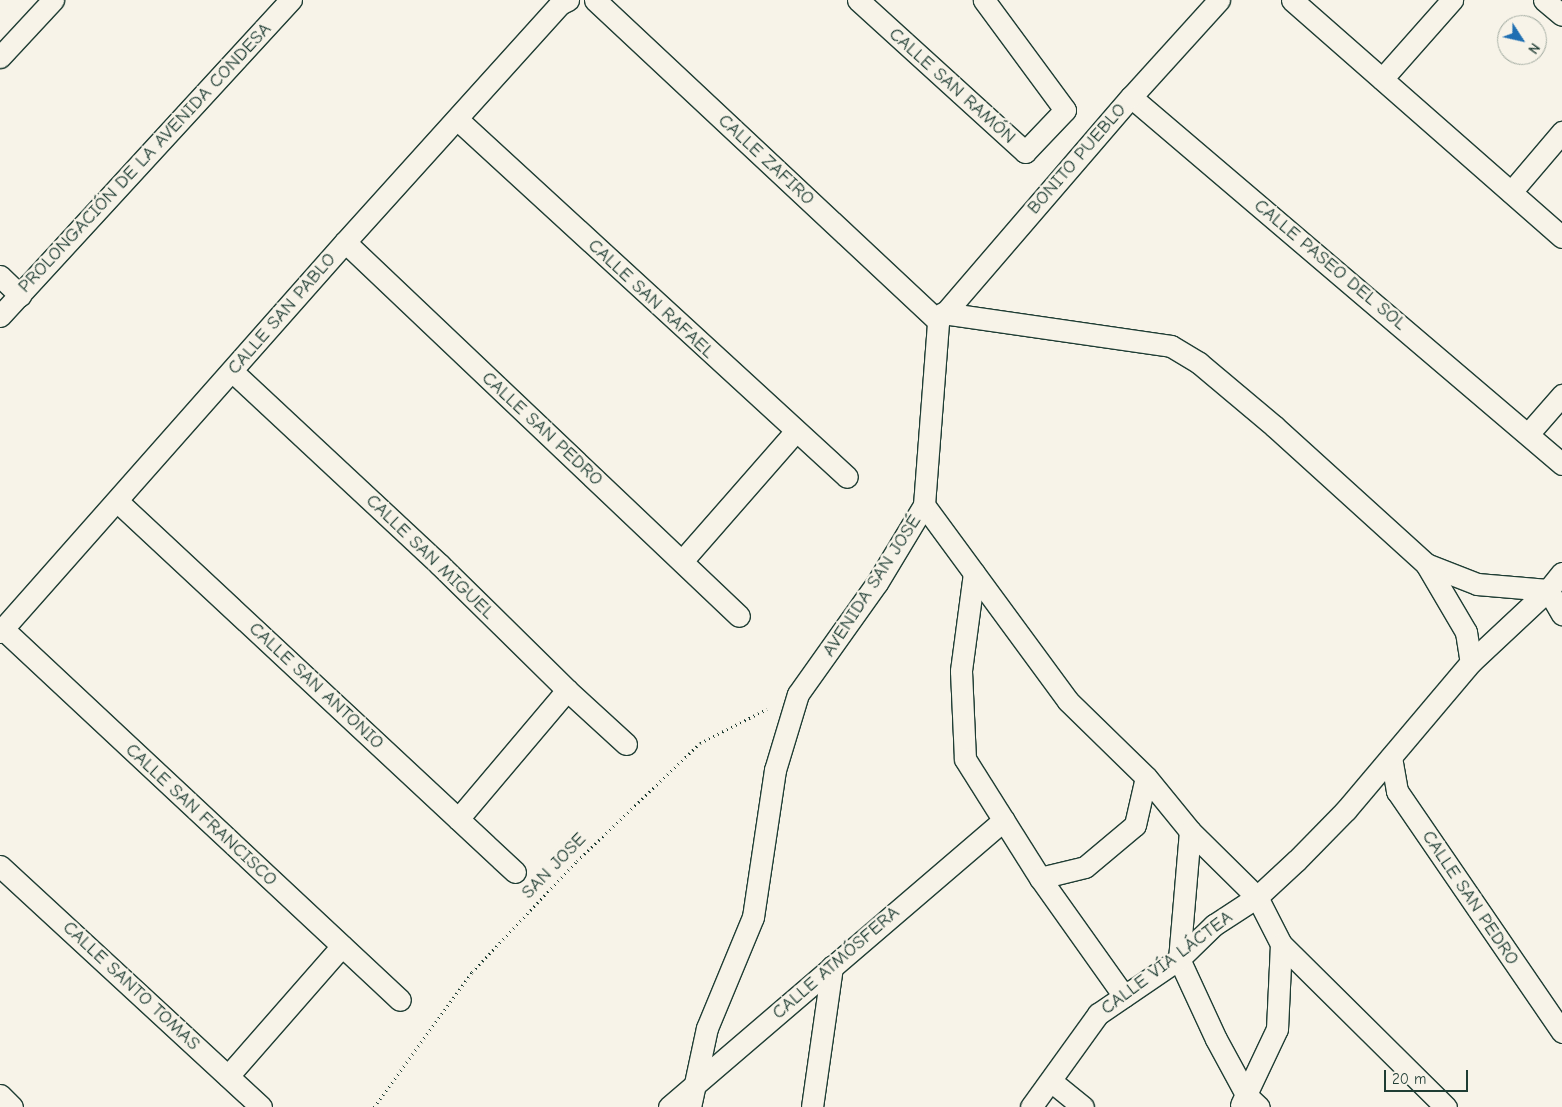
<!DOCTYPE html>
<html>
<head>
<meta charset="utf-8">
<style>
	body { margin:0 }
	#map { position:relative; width:1562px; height:1107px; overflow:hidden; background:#f7f3e8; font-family:"Comic Neue",sans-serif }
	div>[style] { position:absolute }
	.path>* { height:3px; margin-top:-1.5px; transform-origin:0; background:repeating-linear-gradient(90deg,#1f3d34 0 1px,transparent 0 5px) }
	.roads { filter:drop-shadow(1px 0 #1f3d34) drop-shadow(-1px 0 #1f3d34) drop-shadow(0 1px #1f3d34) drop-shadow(0 -1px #1f3d34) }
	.street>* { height:21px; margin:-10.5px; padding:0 10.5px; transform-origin:10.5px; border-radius:10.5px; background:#f7f3e8 }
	span { translate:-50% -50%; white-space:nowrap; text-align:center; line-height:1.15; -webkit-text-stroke:5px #f7f3e8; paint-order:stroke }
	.street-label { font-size:19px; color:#1f3d34 }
	.north { position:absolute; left:1497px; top:15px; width:50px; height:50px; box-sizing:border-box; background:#f7f3e8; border:1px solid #a1aaa0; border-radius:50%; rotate:125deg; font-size:14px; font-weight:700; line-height:20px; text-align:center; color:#1f3d34 }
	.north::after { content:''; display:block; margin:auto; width:18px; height:22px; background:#1f6fb2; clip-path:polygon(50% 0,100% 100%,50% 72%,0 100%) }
	.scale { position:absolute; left:1384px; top:1070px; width:84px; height:22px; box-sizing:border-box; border:2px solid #1f3d34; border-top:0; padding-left:6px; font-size:15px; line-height:18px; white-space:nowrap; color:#1f3d34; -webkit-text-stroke:4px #f7f3e8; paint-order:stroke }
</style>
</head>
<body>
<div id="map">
	<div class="path">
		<i style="left:374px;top:1107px;width:167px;rotate:-54deg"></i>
		<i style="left:472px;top:972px;width:153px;rotate:-46.6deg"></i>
		<i style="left:577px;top:861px;width:170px;rotate:-43.8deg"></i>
		<i style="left:700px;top:743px;width:75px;rotate:-26.9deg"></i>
	</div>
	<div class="roads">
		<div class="street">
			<i style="left:595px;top:0;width:470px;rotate:43.1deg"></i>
			<i style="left:858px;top:0;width:226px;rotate:42.3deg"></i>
			<i style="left:1025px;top:152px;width:58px;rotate:-46.4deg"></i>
			<i style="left:1065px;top:110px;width:137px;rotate:-126.4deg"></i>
			<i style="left:1292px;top:0;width:359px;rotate:41.3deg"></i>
			<i style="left:1544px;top:0;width:23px;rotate:40deg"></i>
			<i style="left:0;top:57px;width:78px;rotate:-47.1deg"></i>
			<i style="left:1382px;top:79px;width:106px;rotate:-48.5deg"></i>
			<i style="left:1131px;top:97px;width:566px;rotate:40.41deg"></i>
			<i style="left:457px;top:119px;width:529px;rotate:42.55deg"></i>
			<i style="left:1511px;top:192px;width:79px;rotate:-49.6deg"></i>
			<i style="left:345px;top:242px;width:543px;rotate:43.51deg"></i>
			<i style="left:0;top:276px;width:28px;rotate:44deg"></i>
			<i style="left:943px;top:313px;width:230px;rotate:8.2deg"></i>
			<i style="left:1171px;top:346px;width:33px;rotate:31deg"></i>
			<i style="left:1199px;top:363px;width:98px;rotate:40deg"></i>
			<i style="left:1274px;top:426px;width:205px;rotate:42.2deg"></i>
			<i style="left:1426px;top:564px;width:55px;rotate:21.4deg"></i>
			<i style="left:1477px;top:584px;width:71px;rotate:4.8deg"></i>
			<i style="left:0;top:316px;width:430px;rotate:-47.4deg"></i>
			<i style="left:938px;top:321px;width:296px;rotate:-49.3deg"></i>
			<i style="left:1131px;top:97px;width:131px;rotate:-47.8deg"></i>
			<i style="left:232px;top:371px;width:283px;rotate:43deg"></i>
			<i style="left:439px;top:564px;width:180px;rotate:44.5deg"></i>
			<i style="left:567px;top:690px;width:80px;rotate:42.5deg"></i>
			<i style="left:1528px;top:434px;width:52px;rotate:-48.9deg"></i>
			<i style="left:117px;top:501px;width:544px;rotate:42.99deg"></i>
			<i style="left:924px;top:505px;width:243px;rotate:53.7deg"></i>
			<i style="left:1068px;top:701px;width:109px;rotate:44.3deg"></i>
			<i style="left:1146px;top:777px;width:70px;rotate:50.8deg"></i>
			<i style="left:1190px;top:831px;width:94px;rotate:44.6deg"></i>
			<i style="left:1257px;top:897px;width:53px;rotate:62.9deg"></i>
			<i style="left:1281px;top:944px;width:232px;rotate:44.7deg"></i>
			<i style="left:682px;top:561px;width:171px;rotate:-48.8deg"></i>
			<i style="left:1426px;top:564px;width:79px;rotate:59.5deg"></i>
			<i style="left:1466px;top:632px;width:30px;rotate:81deg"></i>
			<i style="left:974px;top:573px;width:99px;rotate:97.6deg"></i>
			<i style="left:961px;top:671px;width:88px;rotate:87.4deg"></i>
			<i style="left:965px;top:759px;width:141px;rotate:57.8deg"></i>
			<i style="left:1040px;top:878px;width:145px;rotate:54.6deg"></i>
			<i style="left:1548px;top:590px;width:28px;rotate:60deg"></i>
			<i style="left:3px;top:629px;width:543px;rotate:43.06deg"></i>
			<i style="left:0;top:632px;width:521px;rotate:-48.5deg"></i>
			<i style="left:345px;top:242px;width:321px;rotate:-47.9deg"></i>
			<i style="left:560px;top:4px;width:9px;rotate:-27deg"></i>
			<i style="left:1391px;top:757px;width:35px;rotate:80deg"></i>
			<i style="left:1397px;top:791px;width:292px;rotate:55.6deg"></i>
			<i style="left:458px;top:819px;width:169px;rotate:-49.8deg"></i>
			<i style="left:1190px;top:831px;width:128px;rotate:94.9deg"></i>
			<i style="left:1179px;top:959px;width:88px;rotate:65.2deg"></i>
			<i style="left:1216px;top:1039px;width:65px;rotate:61.5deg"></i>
			<i style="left:1247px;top:1096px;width:16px;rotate:43deg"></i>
			<i style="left:0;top:866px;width:355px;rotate:42.7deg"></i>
			<i style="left:1040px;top:878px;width:46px;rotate:-13.7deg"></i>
			<i style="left:1085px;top:867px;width:65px;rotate:-40deg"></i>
			<i style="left:1135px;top:825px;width:49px;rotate:-77.1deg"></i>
			<i style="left:228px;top:1076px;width:173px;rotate:-48.8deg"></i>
			<i style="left:1051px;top:1081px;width:41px;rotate:39.1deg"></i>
			<i style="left:0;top:1095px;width:17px;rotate:45deg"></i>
			<i style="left:1241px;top:1105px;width:84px;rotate:-64.7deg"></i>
			<i style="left:1277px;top:1029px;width:85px;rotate:-87.3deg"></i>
			<i style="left:669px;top:1107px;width:441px;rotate:-40.6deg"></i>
			<i style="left:690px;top:1107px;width:81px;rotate:-77.9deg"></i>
			<i style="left:707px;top:1028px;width:120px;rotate:-67.5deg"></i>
			<i style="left:753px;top:917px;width:149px;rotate:-81.5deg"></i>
			<i style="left:775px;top:770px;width:79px;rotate:-73.2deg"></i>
			<i style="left:798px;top:694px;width:136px;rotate:-54.6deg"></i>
			<i style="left:877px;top:583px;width:91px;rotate:-58.9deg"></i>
			<i style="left:924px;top:505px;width:185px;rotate:-85.6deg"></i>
			<i style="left:812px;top:1107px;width:142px;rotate:-81.9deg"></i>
			<i style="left:1031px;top:1107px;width:115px;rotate:-54.2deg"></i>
			<i style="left:1098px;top:1014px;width:98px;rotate:-34.2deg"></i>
			<i style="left:1179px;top:959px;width:49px;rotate:-44.2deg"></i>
			<i style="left:1214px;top:925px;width:51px;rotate:-33.1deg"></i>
			<i style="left:1257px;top:897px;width:54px;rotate:-42.8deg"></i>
			<i style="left:1297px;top:860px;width:70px;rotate:-45.6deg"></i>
			<i style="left:1346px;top:810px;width:194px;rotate:-49.8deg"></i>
			<i style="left:1471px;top:662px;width:105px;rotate:-43.1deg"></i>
			<i style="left:1548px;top:590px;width:22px;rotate:-51deg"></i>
		</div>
	</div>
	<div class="street-label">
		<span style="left:952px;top:86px;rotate:42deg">CALLE SAN RAMÓN</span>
		<span style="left:145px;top:158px;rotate:-47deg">PROLONGACIÓN DE LA AVENIDA CONDESA</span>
		<span style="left:1077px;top:159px;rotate:-49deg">BONITO PUEBLO</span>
		<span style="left:766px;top:160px;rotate:43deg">CALLE ZAFIRO</span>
		<span style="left:1330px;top:265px;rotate:40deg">CALLE PASEO DEL SOL</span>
		<span style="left:651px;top:299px;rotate:43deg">CALLE SAN RAFAEL</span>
		<span style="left:282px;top:314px;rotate:-49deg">CALLE SAN PABLO</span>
		<span style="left:542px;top:429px;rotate:43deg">CALLE SAN PEDRO</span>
		<span style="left:430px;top:557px;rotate:44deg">CALLE SAN MIGUEL</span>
		<span style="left:872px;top:586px;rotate:-57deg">AVENIDA SAN JOSÉ</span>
		<span style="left:316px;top:686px;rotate:43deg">CALLE SAN ANTONIO</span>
		<span style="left:201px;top:815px;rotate:43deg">CALLE SAN FRANCISCO</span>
		<span style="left:554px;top:866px;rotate:-46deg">SAN JOSE</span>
		<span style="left:1470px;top:898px;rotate:56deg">CALLE SAN PEDRO</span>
		<span style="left:836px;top:963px;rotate:-41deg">CALLE ATMÓSFERA</span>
		<span style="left:1167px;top:963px;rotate:-37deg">CALLE VÍA LÁCTEA</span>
		<span style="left:131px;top:986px;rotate:43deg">CALLE SANTO TOMAS</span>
	</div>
	<div class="north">N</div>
	<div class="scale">20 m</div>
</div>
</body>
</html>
